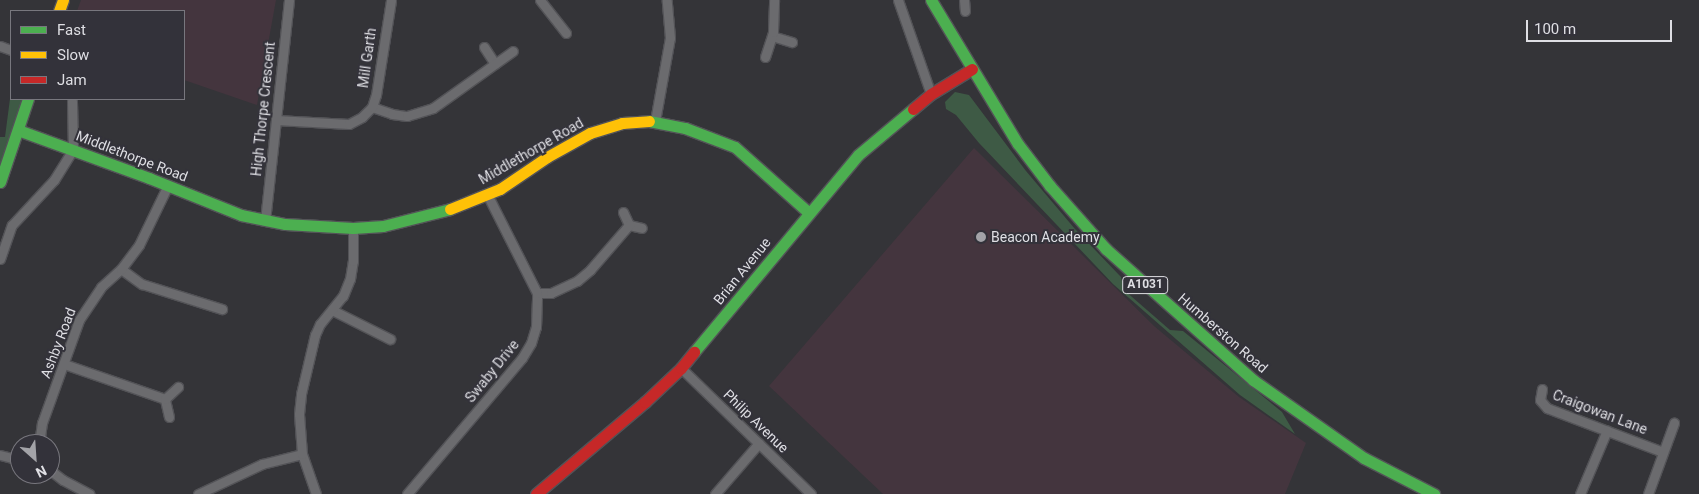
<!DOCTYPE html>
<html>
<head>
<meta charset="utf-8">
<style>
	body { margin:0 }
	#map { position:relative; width:1699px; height:494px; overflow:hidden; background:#343438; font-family:Roboto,sans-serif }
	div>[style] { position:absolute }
	.education>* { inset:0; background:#44353e }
	.green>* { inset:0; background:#3e5a45 }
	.roads { filter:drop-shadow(1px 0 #535357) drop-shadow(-1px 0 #535357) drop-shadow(0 1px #535357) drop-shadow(0 -1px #535357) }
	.street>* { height:9px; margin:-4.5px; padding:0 4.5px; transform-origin:4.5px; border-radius:4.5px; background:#6b6b6e }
	.fast>* { height:11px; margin:-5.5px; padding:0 5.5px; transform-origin:5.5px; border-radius:5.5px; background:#4caf50 }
	.slow>* { height:11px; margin:-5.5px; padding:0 5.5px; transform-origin:5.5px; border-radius:5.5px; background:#ffc107 }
	.jam>* { height:11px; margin:-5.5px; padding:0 5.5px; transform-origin:5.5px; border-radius:5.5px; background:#c62828 }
	.dots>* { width:14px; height:14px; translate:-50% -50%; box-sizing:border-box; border:2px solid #33323a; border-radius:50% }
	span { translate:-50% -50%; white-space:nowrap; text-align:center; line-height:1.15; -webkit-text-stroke:4px #33323a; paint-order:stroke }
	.shield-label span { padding:1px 4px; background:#33323a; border:1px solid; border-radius:4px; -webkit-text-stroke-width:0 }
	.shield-label { font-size:12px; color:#dfdfe4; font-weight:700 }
	.street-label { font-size:14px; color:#dfdfe4 }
	.poi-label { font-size:14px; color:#dfdfe4 }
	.left { translate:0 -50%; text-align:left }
	.legend { position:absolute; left:10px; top:10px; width:175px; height:90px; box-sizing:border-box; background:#33323a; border:1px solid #78777e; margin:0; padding:6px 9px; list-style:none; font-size:15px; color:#dfdfe4 }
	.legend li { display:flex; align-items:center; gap:10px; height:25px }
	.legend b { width:25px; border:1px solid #78777e }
	.north { position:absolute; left:10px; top:434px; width:50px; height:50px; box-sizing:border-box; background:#33323a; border:1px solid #78777e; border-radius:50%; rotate:154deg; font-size:14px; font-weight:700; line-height:20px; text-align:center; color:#dfdfe4 }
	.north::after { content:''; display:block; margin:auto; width:18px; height:22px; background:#a3a3a8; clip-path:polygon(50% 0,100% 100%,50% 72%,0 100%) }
	.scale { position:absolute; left:1526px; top:20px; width:146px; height:22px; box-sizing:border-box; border:2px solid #dfdfe4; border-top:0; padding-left:6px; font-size:15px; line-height:18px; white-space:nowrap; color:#dfdfe4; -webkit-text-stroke:4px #33323a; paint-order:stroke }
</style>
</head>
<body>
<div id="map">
	<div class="education">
		<i style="clip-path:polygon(81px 0,276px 0,257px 105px,184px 80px,184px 11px,77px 11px)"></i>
		<i style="clip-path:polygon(974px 148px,1154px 326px,1239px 397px,1306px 443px,1285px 494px,883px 494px,769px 386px)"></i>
	</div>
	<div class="green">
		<i style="clip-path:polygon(11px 91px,11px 99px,23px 99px,0 171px,0 137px,5px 137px)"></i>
		<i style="clip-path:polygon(955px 92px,969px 95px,1026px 171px,1075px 229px,1121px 277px,1124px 290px,1170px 330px,1183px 331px,1282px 412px,1295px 434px,1240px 395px,1113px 284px,979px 143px,956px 115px,946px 109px,945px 102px)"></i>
	</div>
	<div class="roads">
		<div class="street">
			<i style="left:540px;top:0;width:42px;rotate:51.8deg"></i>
			<i style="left:898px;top:0;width:100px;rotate:70.7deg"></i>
			<i style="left:964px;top:0;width:11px;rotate:85deg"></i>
			<i style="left:772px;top:36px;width:21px;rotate:17deg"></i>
			<i style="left:0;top:46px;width:12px;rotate:20deg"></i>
			<i style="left:484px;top:47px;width:20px;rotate:57deg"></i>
			<i style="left:765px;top:57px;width:26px;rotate:-72deg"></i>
			<i style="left:773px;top:32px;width:32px;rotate:-88deg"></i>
			<i style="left:372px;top:107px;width:21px;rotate:19deg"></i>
			<i style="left:392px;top:114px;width:15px;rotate:8deg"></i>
			<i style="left:407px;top:116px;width:27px;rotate:-17deg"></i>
			<i style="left:433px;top:108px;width:98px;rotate:-35.5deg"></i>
			<i style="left:276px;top:120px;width:73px;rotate:3.1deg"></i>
			<i style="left:349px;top:124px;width:15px;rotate:-28deg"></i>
			<i style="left:362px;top:117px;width:14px;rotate:-45deg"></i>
			<i style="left:372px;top:107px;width:13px;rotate:-72deg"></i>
			<i style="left:376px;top:95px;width:96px;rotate:-81deg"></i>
			<i style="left:655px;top:121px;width:84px;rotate:-79.8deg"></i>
			<i style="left:670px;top:38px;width:38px;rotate:-95deg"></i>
			<i style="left:623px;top:212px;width:14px;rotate:65deg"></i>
			<i style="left:629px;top:225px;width:13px;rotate:13deg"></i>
			<i style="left:265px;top:221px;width:222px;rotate:-83.8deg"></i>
			<i style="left:0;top:259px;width:36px;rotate:-71deg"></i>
			<i style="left:12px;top:225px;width:62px;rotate:-47deg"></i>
			<i style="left:54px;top:180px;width:36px;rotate:-58deg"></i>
			<i style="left:73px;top:149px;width:48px;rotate:-91.2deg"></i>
			<i style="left:121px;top:269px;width:26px;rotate:36deg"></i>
			<i style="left:142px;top:284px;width:84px;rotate:17.4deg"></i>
			<i style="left:537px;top:293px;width:14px"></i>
			<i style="left:551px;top:293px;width:29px;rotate:-25deg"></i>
			<i style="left:577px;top:281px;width:17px;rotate:-40deg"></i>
			<i style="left:590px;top:270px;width:60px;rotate:-49.1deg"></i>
			<i style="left:332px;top:310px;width:65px;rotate:26.6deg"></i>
			<i style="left:64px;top:364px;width:107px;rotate:19.1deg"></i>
			<i style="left:681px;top:368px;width:181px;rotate:44.1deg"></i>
			<i style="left:1542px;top:389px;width:11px;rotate:100deg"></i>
			<i style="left:1540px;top:400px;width:11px;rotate:49deg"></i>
			<i style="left:1547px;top:408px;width:124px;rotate:20.8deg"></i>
			<i style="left:169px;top:417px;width:18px;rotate:-103deg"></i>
			<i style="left:165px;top:399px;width:18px;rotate:-43deg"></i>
			<i style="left:39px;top:444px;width:21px;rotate:-82deg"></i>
			<i style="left:42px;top:423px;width:109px;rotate:-70.2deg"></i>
			<i style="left:79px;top:320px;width:40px;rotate:-56deg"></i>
			<i style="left:101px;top:287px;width:27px;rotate:-42deg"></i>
			<i style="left:121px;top:269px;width:30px;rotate:-53deg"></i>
			<i style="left:139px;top:245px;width:67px;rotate:-64.2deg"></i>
			<i style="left:0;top:455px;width:21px;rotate:14deg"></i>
			<i style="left:50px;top:470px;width:16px;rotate:38deg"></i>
			<i style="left:63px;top:480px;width:30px;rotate:28deg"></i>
			<i style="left:198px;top:494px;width:71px;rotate:-25.1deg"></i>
			<i style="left:262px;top:464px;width:41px;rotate:-14deg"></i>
			<i style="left:316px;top:494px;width:42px;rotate:-109.3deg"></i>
			<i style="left:302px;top:454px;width:40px;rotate:-94.3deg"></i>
			<i style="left:299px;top:414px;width:20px;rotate:-84deg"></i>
			<i style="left:301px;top:394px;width:61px;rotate:-76.7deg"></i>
			<i style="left:315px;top:335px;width:12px;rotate:-66deg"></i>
			<i style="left:320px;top:324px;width:36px;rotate:-51deg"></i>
			<i style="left:343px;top:296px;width:18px;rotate:-68deg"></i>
			<i style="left:350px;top:279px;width:18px;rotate:-81deg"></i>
			<i style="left:353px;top:261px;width:33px;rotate:-90deg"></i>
			<i style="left:407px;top:494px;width:178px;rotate:-49.8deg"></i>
			<i style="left:522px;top:358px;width:17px;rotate:-59deg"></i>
			<i style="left:531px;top:343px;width:17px;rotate:-73deg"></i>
			<i style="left:536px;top:327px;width:34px;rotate:-88deg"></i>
			<i style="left:537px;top:293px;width:111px;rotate:-116.8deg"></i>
			<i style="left:715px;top:494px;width:67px;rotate:-49.2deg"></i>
			<i style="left:1580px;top:494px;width:69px;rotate:-67.1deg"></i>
			<i style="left:1648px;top:494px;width:76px;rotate:-69.9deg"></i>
		</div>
		<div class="fast">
			<i style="left:931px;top:0;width:168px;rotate:58.9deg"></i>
			<i style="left:1018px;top:144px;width:53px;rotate:52.7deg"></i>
			<i style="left:1050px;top:186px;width:84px;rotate:48.4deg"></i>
			<i style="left:1106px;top:249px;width:197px;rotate:41.7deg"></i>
			<i style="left:1253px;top:380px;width:136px;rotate:35.1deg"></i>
			<i style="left:1364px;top:458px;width:79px;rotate:27.2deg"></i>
			<i style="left:649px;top:121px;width:37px;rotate:11deg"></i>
			<i style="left:685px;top:128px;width:53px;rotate:20.8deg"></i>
			<i style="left:735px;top:147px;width:99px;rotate:41.7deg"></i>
			<i style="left:18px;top:130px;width:140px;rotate:20.1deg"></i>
			<i style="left:149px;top:178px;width:99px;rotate:21.9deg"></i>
			<i style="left:241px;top:215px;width:45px;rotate:11.6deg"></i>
			<i style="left:285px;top:224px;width:68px;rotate:3.4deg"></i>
			<i style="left:353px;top:228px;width:30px;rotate:-4deg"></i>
			<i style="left:383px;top:226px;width:69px;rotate:-14.2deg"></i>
			<i style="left:0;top:182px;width:88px;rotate:-71.4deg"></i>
			<i style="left:694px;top:352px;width:256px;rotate:-50.2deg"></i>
			<i style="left:858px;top:155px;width:72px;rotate:-39.9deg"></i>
		</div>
		<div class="slow">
			<i style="left:59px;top:11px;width:12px;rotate:-70deg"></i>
			<i style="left:450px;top:209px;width:54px;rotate:-21.8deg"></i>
			<i style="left:500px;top:189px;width:57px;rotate:-34.2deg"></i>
			<i style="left:547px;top:157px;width:49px;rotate:-29.2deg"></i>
			<i style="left:590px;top:133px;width:34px;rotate:-17deg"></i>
			<i style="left:622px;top:123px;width:27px;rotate:-4deg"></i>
		</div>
		<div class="jam">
			<i style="left:913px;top:109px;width:23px;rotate:-40deg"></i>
			<i style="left:931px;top:94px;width:48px;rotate:-31.4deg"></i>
			<i style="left:536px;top:494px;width:143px;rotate:-40.2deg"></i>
			<i style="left:645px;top:402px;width:50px;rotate:-43.4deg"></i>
			<i style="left:681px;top:368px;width:21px;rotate:-51deg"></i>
		</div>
	</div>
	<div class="dots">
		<i style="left:981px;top:237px;background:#a3a3a8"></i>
	</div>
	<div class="shield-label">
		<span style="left:1145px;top:285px">A1031</span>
	</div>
	<div class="street-label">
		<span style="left:367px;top:58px;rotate:-82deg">Mill Garth</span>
		<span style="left:263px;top:109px;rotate:-84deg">High Thorpe Crescent</span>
		<span style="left:531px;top:151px;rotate:-30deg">Middlethorpe Road</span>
		<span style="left:132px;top:156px;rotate:21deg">Middlethorpe Road</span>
		<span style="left:742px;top:271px;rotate:-51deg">Brian Avenue</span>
		<span style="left:1223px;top:333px;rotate:41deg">Humberston Road</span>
		<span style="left:58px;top:343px;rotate:-69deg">Ashby Road</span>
		<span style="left:492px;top:371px;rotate:-51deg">Swaby Drive</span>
		<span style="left:1600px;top:412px;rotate:21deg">Craigowan Lane</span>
		<span style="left:756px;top:421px;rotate:44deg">Philip Avenue</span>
	</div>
	<div class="poi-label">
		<span class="left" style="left:991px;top:237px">Beacon Academy</span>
	</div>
	<ul class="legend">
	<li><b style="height:6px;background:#4caf50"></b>Fast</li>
	<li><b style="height:6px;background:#ffc107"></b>Slow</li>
	<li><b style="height:6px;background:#c62828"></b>Jam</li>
	</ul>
	<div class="north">N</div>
	<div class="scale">100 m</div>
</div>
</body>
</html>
